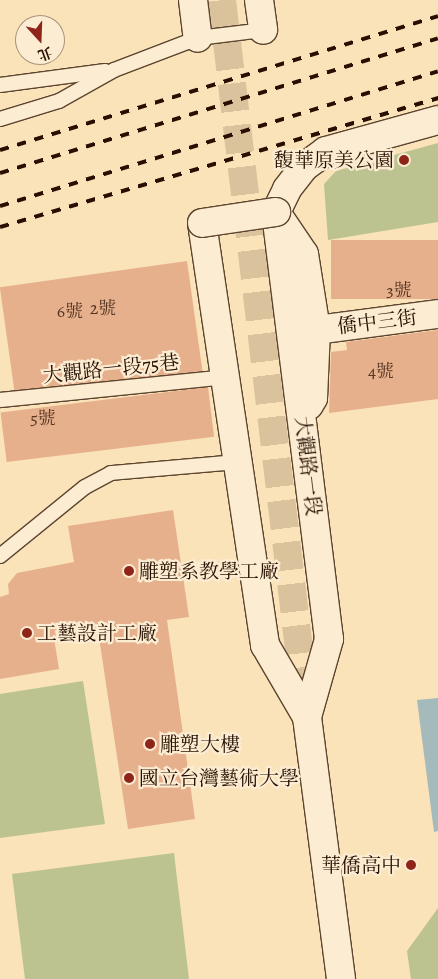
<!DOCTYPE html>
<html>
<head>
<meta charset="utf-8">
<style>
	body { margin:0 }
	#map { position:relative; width:438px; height:979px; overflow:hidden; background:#fae2b9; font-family:Alegreya,"Noto Serif TC",serif }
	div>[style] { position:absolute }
	.green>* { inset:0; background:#bcc390 }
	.water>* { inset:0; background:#a5babb }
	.building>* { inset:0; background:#e7b08d; transform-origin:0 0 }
	.secondary-tunnel>* { height:28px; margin-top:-14px; transform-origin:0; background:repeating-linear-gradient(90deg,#dac29d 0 28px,transparent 0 42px) }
	.roads { filter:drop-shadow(1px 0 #5c442f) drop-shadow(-1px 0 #5c442f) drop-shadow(0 1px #5c442f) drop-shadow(0 -1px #5c442f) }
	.lane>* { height:14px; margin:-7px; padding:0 7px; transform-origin:7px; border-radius:7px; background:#fcecd2 }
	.street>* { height:28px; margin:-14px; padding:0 14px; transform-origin:14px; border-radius:14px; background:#fcecd2 }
	.secondary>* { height:28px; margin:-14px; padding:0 14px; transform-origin:14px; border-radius:14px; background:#fcecd2 }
	.rail>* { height:4px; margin-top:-2px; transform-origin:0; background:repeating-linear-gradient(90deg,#270f01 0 9px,transparent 0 18px) }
	.bridges { filter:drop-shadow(1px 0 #5c442f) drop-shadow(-1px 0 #5c442f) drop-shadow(0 1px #5c442f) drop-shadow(0 -1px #5c442f) }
	.street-bridge>* { height:28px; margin:-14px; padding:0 14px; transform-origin:14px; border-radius:14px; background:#fcecd2 }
	.dots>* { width:14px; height:14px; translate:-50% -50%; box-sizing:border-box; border:2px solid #fcecd2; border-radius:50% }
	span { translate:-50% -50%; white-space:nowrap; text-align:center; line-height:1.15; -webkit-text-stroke:4.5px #fcecd2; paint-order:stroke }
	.number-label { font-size:18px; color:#573724 }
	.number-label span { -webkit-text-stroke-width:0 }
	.poi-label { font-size:20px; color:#270f01 }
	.right { translate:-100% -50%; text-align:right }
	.left { translate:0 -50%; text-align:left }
	.street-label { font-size:20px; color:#270f01 }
	.north { position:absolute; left:15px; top:15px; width:50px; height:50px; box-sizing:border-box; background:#fcecd2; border:1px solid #a7947e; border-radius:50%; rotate:160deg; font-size:14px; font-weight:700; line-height:20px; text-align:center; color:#270f01 }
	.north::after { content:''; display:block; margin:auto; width:18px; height:22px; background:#8f2418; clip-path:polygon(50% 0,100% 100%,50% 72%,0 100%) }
</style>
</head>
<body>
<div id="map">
	<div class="green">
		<i style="clip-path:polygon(438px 143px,438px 222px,328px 240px,324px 184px,336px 171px)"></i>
		<i style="clip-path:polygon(83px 681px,105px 824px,0 838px,0 694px)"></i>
		<i style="clip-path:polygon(174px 853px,189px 979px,25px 979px,12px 874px)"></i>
		<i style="clip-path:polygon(438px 908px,438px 979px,411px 979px,407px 951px)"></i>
	</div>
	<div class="water">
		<i style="clip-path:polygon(438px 698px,438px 831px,434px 832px,417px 700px)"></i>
	</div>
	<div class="building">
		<i style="left:438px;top:240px;width:59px;height:107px;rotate:90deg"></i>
		<i style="left:187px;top:261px;width:111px;height:189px;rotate:82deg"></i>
		<i style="clip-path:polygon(438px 330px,438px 399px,329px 413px,331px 352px,347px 350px,346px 342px)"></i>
		<i style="left:208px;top:387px;width:50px;height:209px;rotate:83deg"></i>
		<i style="clip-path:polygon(173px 510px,189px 617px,167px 620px,195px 819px,128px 829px,98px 631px,54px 638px,59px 669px,0 679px,0 597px,9px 594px,8px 584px,17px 573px,74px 562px,68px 526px)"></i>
	</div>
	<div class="secondary-tunnel">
		<i style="left:222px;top:0;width:722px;rotate:83.24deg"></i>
	</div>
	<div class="roads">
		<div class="lane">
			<i style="left:0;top:85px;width:106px;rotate:-7.6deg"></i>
			<i style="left:0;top:119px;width:62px;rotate:-17deg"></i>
			<i style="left:59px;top:101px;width:63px;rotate:-29.4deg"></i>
			<i style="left:114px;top:70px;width:90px;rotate:-20.9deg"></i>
			<i style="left:198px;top:38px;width:65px;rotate:-7deg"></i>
			<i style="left:0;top:400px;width:226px;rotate:-5.8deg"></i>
			<i style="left:0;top:556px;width:109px;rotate:-39.1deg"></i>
			<i style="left:85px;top:487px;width:30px;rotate:-28deg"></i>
			<i style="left:111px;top:473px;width:125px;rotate:-5deg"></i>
		</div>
		<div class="street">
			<i style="left:193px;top:0;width:38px;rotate:83deg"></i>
			<i style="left:259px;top:0;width:30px;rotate:82deg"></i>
			<i style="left:277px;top:214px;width:48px;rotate:56deg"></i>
			<i style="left:304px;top:254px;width:77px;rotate:81deg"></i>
			<i style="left:316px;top:330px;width:68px;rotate:92.5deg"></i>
			<i style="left:313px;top:398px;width:8px;rotate:120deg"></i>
			<i style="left:202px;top:223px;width:427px;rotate:81.5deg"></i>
			<i style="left:265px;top:645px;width:83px;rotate:59.7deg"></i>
			<i style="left:316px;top:330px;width:123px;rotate:-7.5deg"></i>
			<i style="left:307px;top:717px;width:81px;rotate:-74.2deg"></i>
			<i style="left:329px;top:639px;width:430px;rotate:-97.1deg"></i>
			<i style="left:276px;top:212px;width:25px;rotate:-64deg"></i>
			<i style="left:287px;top:189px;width:28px;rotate:-52deg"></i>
			<i style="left:304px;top:167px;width:27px;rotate:-36deg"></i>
			<i style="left:326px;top:151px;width:116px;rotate:-15.5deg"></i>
		</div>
		<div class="secondary">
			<i style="left:307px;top:717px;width:264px;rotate:82.6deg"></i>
		</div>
	</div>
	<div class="rail">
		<i style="left:0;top:150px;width:458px;rotate:-17deg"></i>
		<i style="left:0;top:173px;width:458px;rotate:-17.1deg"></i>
		<i style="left:0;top:206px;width:458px;rotate:-17.1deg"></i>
		<i style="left:0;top:227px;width:457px;rotate:-16.4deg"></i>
	</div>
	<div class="bridges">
		<div class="street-bridge">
			<i style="left:202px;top:223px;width:75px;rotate:-8.5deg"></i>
		</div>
	</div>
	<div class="dots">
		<i style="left:404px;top:160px;background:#8f2418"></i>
		<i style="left:129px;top:571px;background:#8f2418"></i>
		<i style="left:27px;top:633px;background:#8f2418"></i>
		<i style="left:150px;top:744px;background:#8f2418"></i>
		<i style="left:129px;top:778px;background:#8f2418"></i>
		<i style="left:411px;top:865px;background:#8f2418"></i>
	</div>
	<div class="number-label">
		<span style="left:399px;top:290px">3號</span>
		<span style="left:103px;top:308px">2號</span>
		<span style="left:70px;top:311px">6號</span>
		<span style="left:381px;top:371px">4號</span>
		<span style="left:43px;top:418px">5號</span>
	</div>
	<div class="poi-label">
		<span class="right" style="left:394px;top:160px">馥華原美公園</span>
		<span class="left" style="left:139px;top:571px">雕塑系教學工廠</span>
		<span class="left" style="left:37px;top:633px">工藝設計工廠</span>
		<span class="left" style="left:160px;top:744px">雕塑大樓</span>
		<span class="left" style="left:139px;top:778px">國立台灣藝術大學</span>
		<span class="right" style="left:401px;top:865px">華僑高中</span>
	</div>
	<div class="street-label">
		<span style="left:377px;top:322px;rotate:-7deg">僑中三街</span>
		<span style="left:111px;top:369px;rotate:-6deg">大觀路一段75巷</span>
		<span style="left:308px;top:466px;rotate:83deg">大觀路一段</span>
	</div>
	<div class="north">北</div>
</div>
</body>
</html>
